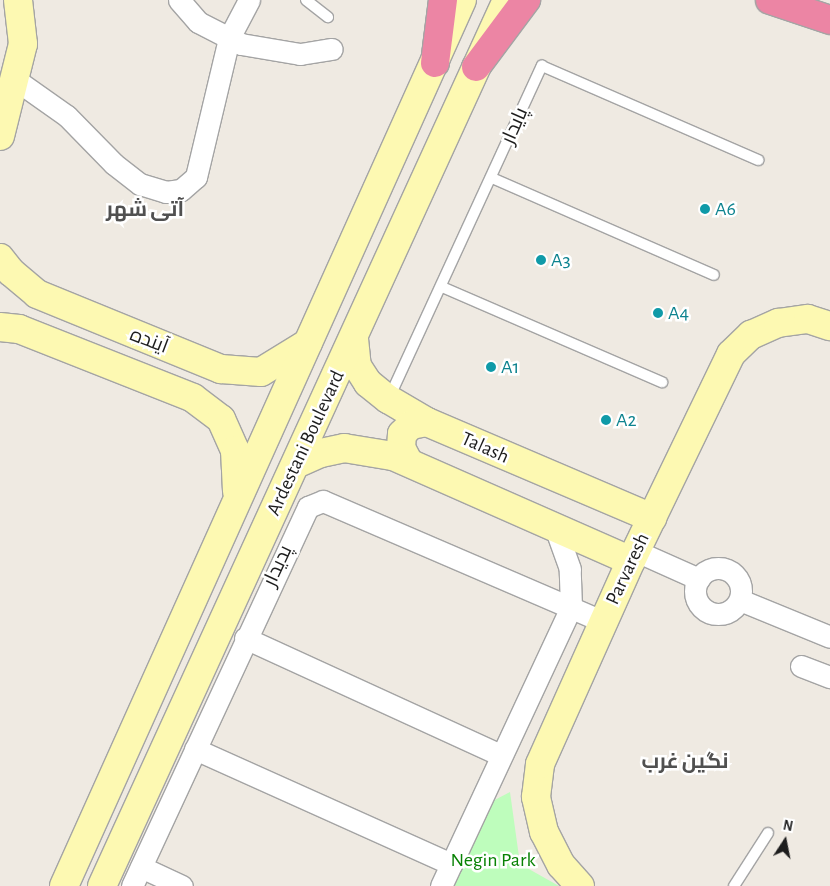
<!DOCTYPE html>
<html>
<head>
<meta charset="utf-8">
<style>
	body { margin:0 }
	#map { position:relative; width:830px; height:886px; overflow:hidden; background:#efeae2; font-family:"Alegreya Sans",Cairo,sans-serif }
	div>[style] { position:absolute }
	.park>* { inset:0; background:#befdbc }
	.roads { filter:drop-shadow(1px 0 #a4a4a4) drop-shadow(-1px 0 #a4a4a4) drop-shadow(0 1px #a4a4a4) drop-shadow(0 -1px #a4a4a4) }
	.lane>* { height:10px; margin:-5px; padding:0 5px; transform-origin:5px; border-radius:5px; background:#fff }
	.street>* { height:21px; margin:-10.5px; padding:0 10.5px; transform-origin:10.5px; border-radius:10.5px; background:#fff }
	.street>.ring { margin:-10.5px; padding:0; box-sizing:content-box; background:none; border:21px solid #fff; border-radius:50% }
	.secondary>* { height:28px; margin:-14px; padding:0 14px; transform-origin:14px; border-radius:14px; background:#fdf9b2 }
	.highway>* { height:28px; margin:-14px; padding:0 14px; transform-origin:14px; border-radius:14px; background:#ec85a4 }
	.dots>* { width:14px; height:14px; translate:-50% -50%; box-sizing:border-box; border:2px solid #fff; border-radius:50% }
	span { translate:-50% -50%; white-space:nowrap; text-align:center; line-height:1.15; -webkit-text-stroke:5px #fff; paint-order:stroke }
	.street-label { font-size:20px; color:#1d1d1d }
	.culture-label { font-size:20px; color:#0d838f }
	.left { translate:0 -50%; text-align:left }
	.park-label { font-size:20px; color:#088204 }
	.neighbourhood-label { font-size:21px; color:#505050; font-weight:700 }
	.north { position:absolute; left:760px; top:816px; width:50px; height:50px; -webkit-text-stroke:4px #fff; paint-order:stroke; rotate:11deg; font-size:14px; font-weight:700; line-height:20px; text-align:center; color:#1d1d1d }
	.north::after { content:''; display:block; margin:auto; width:18px; height:22px; background:#1d1d1d; clip-path:polygon(50% 0,100% 100%,50% 72%,0 100%) }
</style>
</head>
<body>
<div id="map">
	<div class="park">
		<i style="clip-path:polygon(510px 792px,520px 864px,559px 886px,452px 886px,487px 804px)"></i>
	</div>
	<div class="roads">
		<div class="lane">
			<i style="left:306px;top:0;width:28px;rotate:38deg"></i>
			<i style="left:492px;top:178px;width:242px;rotate:23.6deg"></i>
			<i style="left:442px;top:287px;width:240px;rotate:23.4deg"></i>
			<i style="left:389px;top:398px;width:366px;rotate:-65.3deg"></i>
			<i style="left:542px;top:66px;width:236px;rotate:23.5deg"></i>
			<i style="left:734px;top:886px;width:63px;rotate:-57.3deg"></i>
		</div>
		<div class="street">
			<i style="left:179px;top:0;width:29px;rotate:49deg"></i>
			<i style="left:198px;top:22px;width:48px;rotate:27.1deg"></i>
			<i style="left:241px;top:44px;width:60px;rotate:9.6deg"></i>
			<i style="left:300px;top:54px;width:32px;rotate:-9deg"></i>
			<i style="left:16px;top:80px;width:62px;rotate:35.2deg"></i>
			<i style="left:67px;top:116px;width:67px;rotate:45.6deg"></i>
			<i style="left:114px;top:164px;width:33px;rotate:38deg"></i>
			<i style="left:140px;top:184px;width:27px;rotate:17deg"></i>
			<i style="left:166px;top:192px;width:15px;rotate:-8deg"></i>
			<i style="left:181px;top:190px;width:20px;rotate:-41deg"></i>
			<i style="left:196px;top:177px;width:143px;rotate:-76.6deg"></i>
			<i style="left:229px;top:38px;width:43px;rotate:-62.2deg"></i>
			<i style="left:636px;top:551px;width:69px;rotate:24deg"></i>
			<i class="ring" style="left:695px;top:568px;width:25px;height:25px"></i>
			<i style="left:740px;top:600px;width:97px;rotate:22.3deg"></i>
			<i style="left:245px;top:638px;width:281px;rotate:24.6deg"></i>
			<i style="left:801px;top:666px;width:31px;rotate:21deg"></i>
			<i style="left:195px;top:749px;width:281px;rotate:24.2deg"></i>
			<i style="left:141px;top:867px;width:45px;rotate:24.9deg"></i>
			<i style="left:132px;top:886px;width:418px;rotate:-65.1deg"></i>
			<i style="left:308px;top:507px;width:16px;rotate:-22deg"></i>
			<i style="left:323px;top:501px;width:306px;rotate:23.3deg"></i>
			<i style="left:441px;top:886px;width:308px;rotate:-65deg"></i>
			<i style="left:571px;top:607px;width:38px;rotate:-92deg"></i>
			<i style="left:570px;top:569px;width:45px;rotate:-109.7deg"></i>
		</div>
		<div class="secondary">
			<i style="left:0;top:136px;width:95px;rotate:-76deg"></i>
			<i style="left:23px;top:44px;width:44px;rotate:-96.5deg"></i>
			<i style="left:0;top:258px;width:18px;rotate:52deg"></i>
			<i style="left:11px;top:272px;width:34px;rotate:40deg"></i>
			<i style="left:37px;top:294px;width:199px;rotate:22.2deg"></i>
			<i style="left:221px;top:369px;width:40px;rotate:4.3deg"></i>
			<i style="left:261px;top:372px;width:55px;rotate:-31.7deg"></i>
			<i style="left:0;top:327px;width:19px;rotate:6deg"></i>
			<i style="left:19px;top:329px;width:187px;rotate:21.6deg"></i>
			<i style="left:193px;top:398px;width:35px;rotate:37deg"></i>
			<i style="left:221px;top:419px;width:34px;rotate:66deg"></i>
			<i style="left:235px;top:450px;width:41px;rotate:87.2deg"></i>
			<i style="left:354px;top:339px;width:27px;rotate:84deg"></i>
			<i style="left:357px;top:366px;width:20px;rotate:57deg"></i>
			<i style="left:368px;top:383px;width:26px;rotate:39deg"></i>
			<i style="left:388px;top:399px;width:45px;rotate:30.5deg"></i>
			<i style="left:427px;top:422px;width:245px;rotate:23.1deg"></i>
			<i style="left:408px;top:461px;width:15px;rotate:-118deg"></i>
			<i style="left:401px;top:448px;width:14px;rotate:-86deg"></i>
			<i style="left:402px;top:434px;width:13px;rotate:-45deg"></i>
			<i style="left:411px;top:425px;width:16px;rotate:-11deg"></i>
			<i style="left:296px;top:464px;width:27px;rotate:-24deg"></i>
			<i style="left:321px;top:453px;width:24px;rotate:-12deg"></i>
			<i style="left:344px;top:448px;width:50px;rotate:9.3deg"></i>
			<i style="left:393px;top:456px;width:260px;rotate:23.8deg"></i>
			<i style="left:64px;top:886px;width:971px;rotate:-65.81deg"></i>
			<i style="left:102px;top:886px;width:974px;rotate:-65.43deg"></i>
			<i style="left:580px;top:886px;width:28px;rotate:-132deg"></i>
			<i style="left:561px;top:865px;width:37px;rotate:-117deg"></i>
			<i style="left:544px;top:832px;width:36px;rotate:-103deg"></i>
			<i style="left:536px;top:797px;width:33px;rotate:-83deg"></i>
			<i style="left:540px;top:764px;width:222px;rotate:-65.9deg"></i>
			<i style="left:631px;top:561px;width:230px;rotate:-64.2deg"></i>
			<i style="left:731px;top:354px;width:28px;rotate:-44deg"></i>
			<i style="left:751px;top:335px;width:30px;rotate:-24deg"></i>
			<i style="left:778px;top:323px;width:30px;rotate:-8deg"></i>
			<i style="left:808px;top:319px;width:23px;rotate:18deg"></i>
		</div>
		<div class="highway">
			<i style="left:770px;top:0;width:63px;rotate:18.4deg"></i>
			<i style="left:435px;top:63px;width:64px;rotate:-82.8deg"></i>
			<i style="left:476px;top:67px;width:84px;rotate:-53.3deg"></i>
		</div>
	</div>
	<div class="dots">
		<i style="left:705px;top:209px;background:#0f9aa8"></i>
		<i style="left:541px;top:260px;background:#0f9aa8"></i>
		<i style="left:658px;top:313px;background:#0f9aa8"></i>
		<i style="left:491px;top:367px;background:#0f9aa8"></i>
		<i style="left:606px;top:420px;background:#0f9aa8"></i>
	</div>
	<div class="street-label">
		<span style="left:515px;top:126px;rotate:-66deg">پایدار</span>
		<span style="left:149px;top:341px;rotate:21deg">آینده</span>
		<span style="left:306px;top:443px;rotate:-65deg">Ardestani Boulevard</span>
		<span style="left:485px;top:448px;rotate:24deg">Talash</span>
		<span style="left:278px;top:566px;rotate:-65deg">پدیدار</span>
		<span style="left:628px;top:569px;rotate:-65deg">Parvaresh</span>
	</div>
	<div class="culture-label">
		<span class="left" style="left:715px;top:209px">A6</span>
		<span class="left" style="left:551px;top:260px">A3</span>
		<span class="left" style="left:668px;top:313px">A4</span>
		<span class="left" style="left:501px;top:367px">A1</span>
		<span class="left" style="left:616px;top:420px">A2</span>
	</div>
	<div class="park-label">
		<span style="left:493px;top:860px">Negin Park</span>
	</div>
	<div class="neighbourhood-label">
		<span style="left:145px;top:210px">آتی شهر</span>
		<span style="left:685px;top:762px">نگین غرب</span>
	</div>
	<div class="north">N</div>
</div>
</body>
</html>
